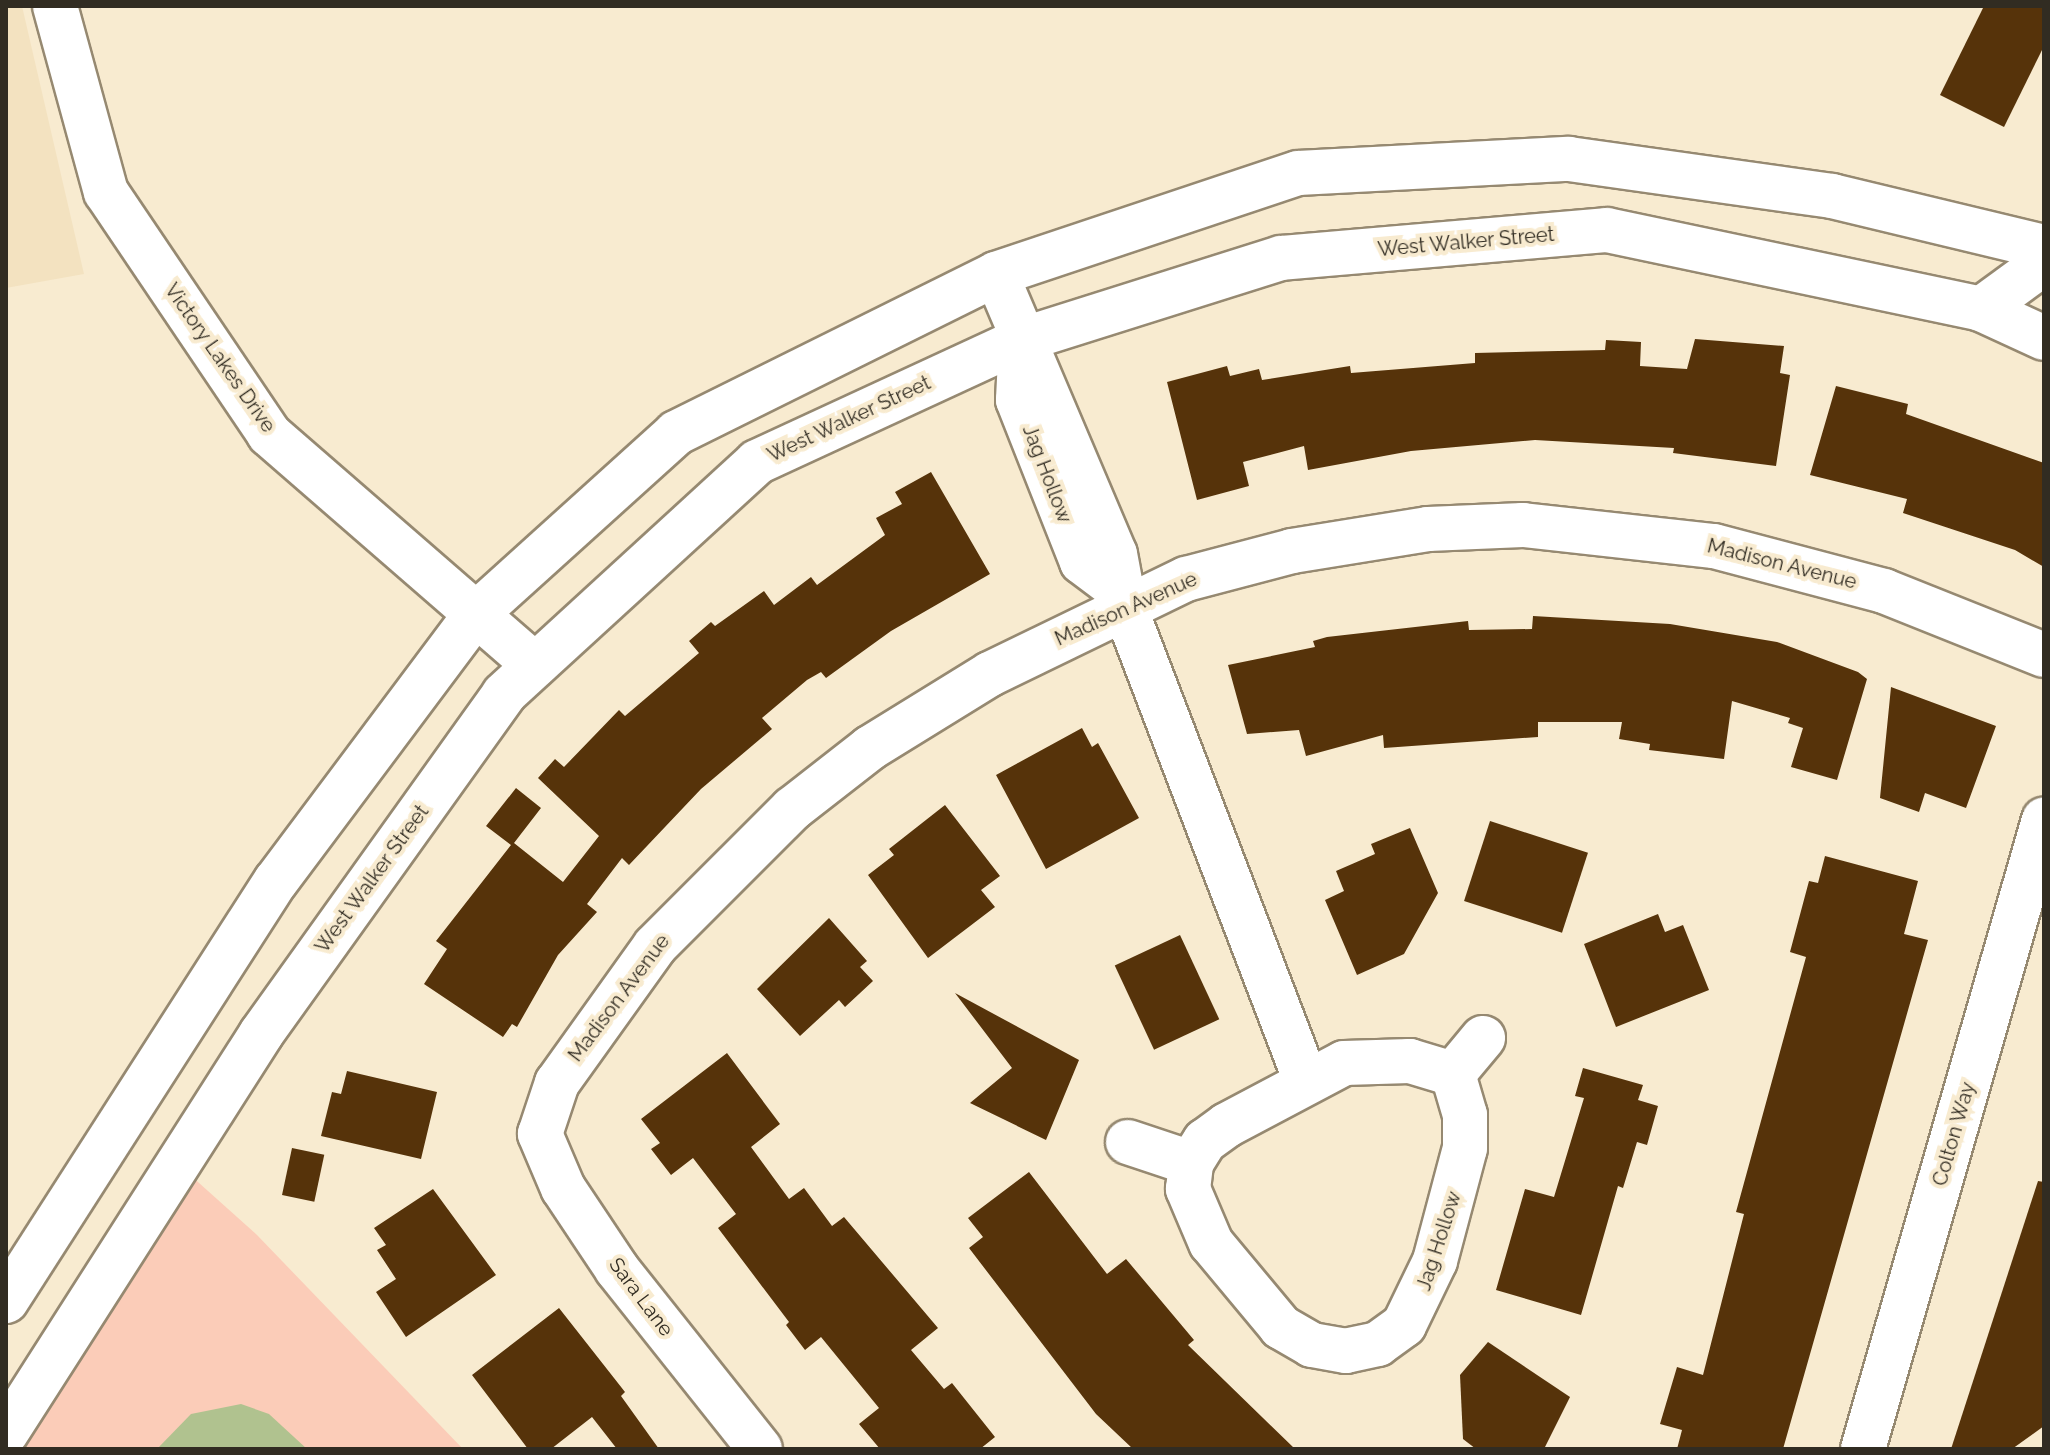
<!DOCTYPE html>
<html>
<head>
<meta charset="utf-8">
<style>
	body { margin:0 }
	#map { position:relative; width:2050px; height:1455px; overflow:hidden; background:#f8ebd0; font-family:Raleway,sans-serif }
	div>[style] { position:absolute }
	.built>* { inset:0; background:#f3e2c0 }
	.green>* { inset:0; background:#fbccb8 }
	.water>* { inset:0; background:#b0c28f }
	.building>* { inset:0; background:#56330a; transform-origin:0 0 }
	.roads { filter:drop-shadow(2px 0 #968971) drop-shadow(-2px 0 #968971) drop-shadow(0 2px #968971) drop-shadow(0 -2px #968971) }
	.minor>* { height:44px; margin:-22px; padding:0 22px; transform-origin:22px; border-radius:22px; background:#fff }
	span { translate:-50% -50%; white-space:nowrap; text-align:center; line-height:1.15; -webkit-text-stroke:8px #f8ebd0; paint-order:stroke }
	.street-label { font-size:20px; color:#312c22 }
	.frame { position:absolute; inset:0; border:8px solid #312c22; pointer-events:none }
</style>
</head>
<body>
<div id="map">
	<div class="built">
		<i style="clip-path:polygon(6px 6px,22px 6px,84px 274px,6px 288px)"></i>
	</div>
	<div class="green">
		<i style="clip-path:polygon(189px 1174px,257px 1235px,463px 1449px,12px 1449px)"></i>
	</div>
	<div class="water">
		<i style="clip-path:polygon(241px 1404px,269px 1414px,307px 1449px,157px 1449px,191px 1414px)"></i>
	</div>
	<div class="building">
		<i style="clip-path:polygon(1984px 6px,2044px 6px,2044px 46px,2004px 127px,1940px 95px)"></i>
		<i style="clip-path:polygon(1695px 339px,1784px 346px,1780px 373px,1790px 375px,1776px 466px,1673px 453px,1674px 448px,1535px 440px,1411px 451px,1308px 470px,1304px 446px,1243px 462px,1249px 486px,1197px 500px,1167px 382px,1227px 366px,1230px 376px,1259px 369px,1262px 380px,1350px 366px,1351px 373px,1475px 363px,1475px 353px,1605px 350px,1606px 340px,1641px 342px,1640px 366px,1687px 369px)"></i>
		<i style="clip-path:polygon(1836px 386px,1908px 404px,1906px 414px,2044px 463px,2044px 567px,2015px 550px,1903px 513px,1907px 499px,1810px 475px)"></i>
		<i style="clip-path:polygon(931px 472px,990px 574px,891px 631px,826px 678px,821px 672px,807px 680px,762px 718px,772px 729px,701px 789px,629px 865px,622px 858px,587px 904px,597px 912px,558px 955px,517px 1027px,512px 1024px,503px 1037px,424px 984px,447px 949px,436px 941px,511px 845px,486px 826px,516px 788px,541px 808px,514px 843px,563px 882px,599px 836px,538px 778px,555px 759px,564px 767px,619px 710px,625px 716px,699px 653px,689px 641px,711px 622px,715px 626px,764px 591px,774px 605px,811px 577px,817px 585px,885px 535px,876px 518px,902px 504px,895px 492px)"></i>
		<i style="clip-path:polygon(1533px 616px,1670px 624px,1777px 642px,1858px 672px,1867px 679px,1837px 780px,1791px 767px,1803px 728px,1788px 723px,1790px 718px,1732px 701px,1724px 759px,1649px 750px,1650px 744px,1619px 739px,1622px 722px,1538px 722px,1538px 737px,1384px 748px,1383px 735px,1306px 756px,1299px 730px,1247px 734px,1228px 665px,1315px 647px,1313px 641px,1327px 637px,1468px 621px,1469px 630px,1532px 629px)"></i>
		<i style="clip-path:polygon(1891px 687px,1996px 726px,1966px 808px,1925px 793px,1919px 812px,1880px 798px)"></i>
		<i style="clip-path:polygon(1082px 728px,1092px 747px,1098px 743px,1139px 818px,1046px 869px,996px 775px)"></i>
		<i style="clip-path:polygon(945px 805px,1000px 876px,981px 890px,995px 907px,928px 958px,868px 875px,894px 855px,889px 849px)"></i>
		<i style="left:1490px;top:821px;width:103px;height:84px;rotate:18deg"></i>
		<i style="clip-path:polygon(1410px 828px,1438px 893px,1404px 954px,1357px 975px,1325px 900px,1344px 891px,1336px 871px,1375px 854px,1371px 844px)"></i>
		<i style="clip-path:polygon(1825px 856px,1918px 881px,1904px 934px,1928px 940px,1783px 1449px,1677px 1449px,1682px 1430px,1660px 1424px,1677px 1367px,1703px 1375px,1744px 1214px,1736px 1212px,1806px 957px,1790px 952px,1809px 881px,1818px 883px)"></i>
		<i style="clip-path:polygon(1658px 914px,1665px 932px,1683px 925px,1709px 990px,1616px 1027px,1584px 944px)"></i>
		<i style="clip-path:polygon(829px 918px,867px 961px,860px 967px,873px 981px,845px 1007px,839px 1000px,800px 1036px,757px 989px)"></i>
		<i style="left:1180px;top:935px;width:93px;height:72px;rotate:65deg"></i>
		<i style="clip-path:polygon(955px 993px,1079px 1060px,1046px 1140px,970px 1103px,1012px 1068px)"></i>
		<i style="clip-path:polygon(727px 1053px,780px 1124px,751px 1147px,789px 1199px,804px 1188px,832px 1226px,844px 1217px,938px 1328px,911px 1350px,944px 1389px,952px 1383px,995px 1437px,980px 1449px,880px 1449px,859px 1424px,879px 1408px,821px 1337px,805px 1350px,786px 1325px,789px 1322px,718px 1228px,736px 1214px,693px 1158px,671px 1175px,651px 1149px,660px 1143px,641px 1119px)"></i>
		<i style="clip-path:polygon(1583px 1068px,1643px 1085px,1638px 1100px,1658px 1106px,1647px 1145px,1637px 1142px,1623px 1188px,1618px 1186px,1581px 1315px,1496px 1290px,1525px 1189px,1554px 1197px,1584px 1098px,1575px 1096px)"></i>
		<i style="clip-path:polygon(347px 1071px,437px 1092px,421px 1159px,321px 1136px,332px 1092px,341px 1094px)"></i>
		<i style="left:292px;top:1148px;width:33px;height:48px;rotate:12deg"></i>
		<i style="clip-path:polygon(1029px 1172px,1107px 1274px,1126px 1259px,1194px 1340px,1188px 1345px,1295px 1449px,1133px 1449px,1096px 1414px,969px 1248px,983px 1237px,968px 1218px)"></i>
		<i style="clip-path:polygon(2038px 1181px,2044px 1182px,2044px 1426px,2012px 1449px,1951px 1449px)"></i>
		<i style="clip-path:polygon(433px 1189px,496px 1275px,406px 1337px,376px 1292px,396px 1279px,377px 1250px,386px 1245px,374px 1228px)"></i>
		<i style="clip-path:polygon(559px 1308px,625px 1392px,621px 1396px,659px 1449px,617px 1449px,592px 1417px,551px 1449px,528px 1449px,472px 1375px)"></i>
		<i style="clip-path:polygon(1488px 1342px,1570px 1397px,1544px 1449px,1476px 1449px,1463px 1439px,1460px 1375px)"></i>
	</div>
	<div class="roads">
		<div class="minor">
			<i style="left:55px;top:6px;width:193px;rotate:74.7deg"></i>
			<i style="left:106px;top:192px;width:292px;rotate:56deg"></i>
			<i style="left:269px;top:434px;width:352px;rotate:41deg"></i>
			<i style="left:996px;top:274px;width:304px;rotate:67deg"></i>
			<i style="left:1115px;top:554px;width:55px;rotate:79.5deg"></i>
			<i style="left:1125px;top:608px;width:506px;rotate:69.06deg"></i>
			<i style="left:1981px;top:309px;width:78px;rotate:-36.1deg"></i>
			<i style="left:1021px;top:340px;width:60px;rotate:92.9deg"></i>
			<i style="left:1018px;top:400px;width:174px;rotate:68.4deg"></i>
			<i style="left:1082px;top:562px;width:45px;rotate:36.9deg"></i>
			<i style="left:1410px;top:1061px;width:45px;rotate:16.8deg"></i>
			<i style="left:1453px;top:1074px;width:43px;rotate:73.7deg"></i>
			<i style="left:1465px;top:1115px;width:33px;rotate:90deg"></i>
			<i style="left:1465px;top:1148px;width:117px;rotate:104.9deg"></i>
			<i style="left:1435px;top:1261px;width:71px;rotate:115.8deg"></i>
			<i style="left:1404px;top:1325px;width:32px;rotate:144deg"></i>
			<i style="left:1378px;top:1344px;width:33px;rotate:168deg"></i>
			<i style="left:1346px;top:1351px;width:35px;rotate:-170deg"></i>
			<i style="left:1312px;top:1345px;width:36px;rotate:-150deg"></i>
			<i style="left:1281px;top:1327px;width:109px;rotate:-129.8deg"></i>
			<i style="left:1211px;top:1243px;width:59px;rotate:-113.1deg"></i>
			<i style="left:1188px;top:1189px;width:26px;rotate:-83deg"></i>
			<i style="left:1191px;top:1163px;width:26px;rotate:-58deg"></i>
			<i style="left:1205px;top:1141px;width:27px;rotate:-36deg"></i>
			<i style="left:1227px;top:1125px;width:132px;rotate:-27.9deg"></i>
			<i style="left:1344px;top:1063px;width:66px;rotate:-1.7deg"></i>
			<i style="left:1453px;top:1074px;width:47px;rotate:-50.2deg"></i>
			<i style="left:1128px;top:1142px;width:66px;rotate:18.4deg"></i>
			<i style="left:6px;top:1301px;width:499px;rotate:-57.3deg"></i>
			<i style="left:276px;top:881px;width:334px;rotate:-53.2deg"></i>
			<i style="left:476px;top:614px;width:270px;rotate:-42.1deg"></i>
			<i style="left:676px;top:433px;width:357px;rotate:-26.4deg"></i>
			<i style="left:996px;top:274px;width:318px;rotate:-18.5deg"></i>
			<i style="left:1298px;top:173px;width:271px;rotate:-3deg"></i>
			<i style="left:1569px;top:159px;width:266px;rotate:8deg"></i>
			<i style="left:1832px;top:196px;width:218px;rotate:13.5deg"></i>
			<i style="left:6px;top:1433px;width:474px;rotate:-57.4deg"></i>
			<i style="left:261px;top:1034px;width:418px;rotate:-54.4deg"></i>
			<i style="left:504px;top:694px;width:343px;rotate:-42.5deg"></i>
			<i style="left:757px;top:462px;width:291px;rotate:-24.8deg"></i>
			<i style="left:1021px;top:340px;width:273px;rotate:-17.5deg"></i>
			<i style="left:1281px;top:258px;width:327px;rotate:-4.9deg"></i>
			<i style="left:1607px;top:230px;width:382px;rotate:11.9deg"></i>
			<i style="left:1981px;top:309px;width:69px;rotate:24.7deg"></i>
			<i style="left:760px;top:1449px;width:230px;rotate:-128.5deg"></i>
			<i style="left:617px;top:1269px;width:97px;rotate:-123.7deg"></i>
			<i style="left:563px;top:1188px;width:59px;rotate:-113.1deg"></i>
			<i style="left:540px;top:1134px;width:54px;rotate:-71.6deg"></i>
			<i style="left:557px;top:1083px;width:168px;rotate:-54.4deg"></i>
			<i style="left:655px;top:946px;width:194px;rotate:-45deg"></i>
			<i style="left:792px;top:809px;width:99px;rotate:-38deg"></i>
			<i style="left:870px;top:748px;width:141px;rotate:-31.7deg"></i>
			<i style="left:990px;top:674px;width:218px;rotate:-25.9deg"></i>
			<i style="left:1186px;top:579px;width:110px;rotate:-14.8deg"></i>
			<i style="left:1292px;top:551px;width:138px;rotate:-9.2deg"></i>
			<i style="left:1428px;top:529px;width:95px;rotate:-2.4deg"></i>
			<i style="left:1523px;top:525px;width:192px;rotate:6.3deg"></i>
			<i style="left:1714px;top:546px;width:176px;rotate:14.8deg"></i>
			<i style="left:1884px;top:591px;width:172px;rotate:21.8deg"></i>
			<i style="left:1863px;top:1449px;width:655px;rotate:-73.95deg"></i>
		</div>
	</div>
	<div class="street-label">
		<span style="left:1466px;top:242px;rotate:-5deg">West Walker Street</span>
		<span style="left:220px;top:358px;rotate:55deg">Victory Lakes Drive</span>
		<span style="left:849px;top:419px;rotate:-25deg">West Walker Street</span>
		<span style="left:1047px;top:474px;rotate:69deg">Jag Hollow</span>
		<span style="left:1782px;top:564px;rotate:14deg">Madison Avenue</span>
		<span style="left:1126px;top:609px;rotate:-24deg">Madison Avenue</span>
		<span style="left:372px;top:879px;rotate:-54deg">West Walker Street</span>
		<span style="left:619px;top:998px;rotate:-53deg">Madison Avenue</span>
		<span style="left:1954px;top:1134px;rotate:-74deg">Colton Way</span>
		<span style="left:1439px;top:1241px;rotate:-72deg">Jag Hollow</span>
		<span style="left:641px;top:1297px;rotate:53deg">Sara Lane</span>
	</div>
	<div class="frame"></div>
</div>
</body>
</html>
